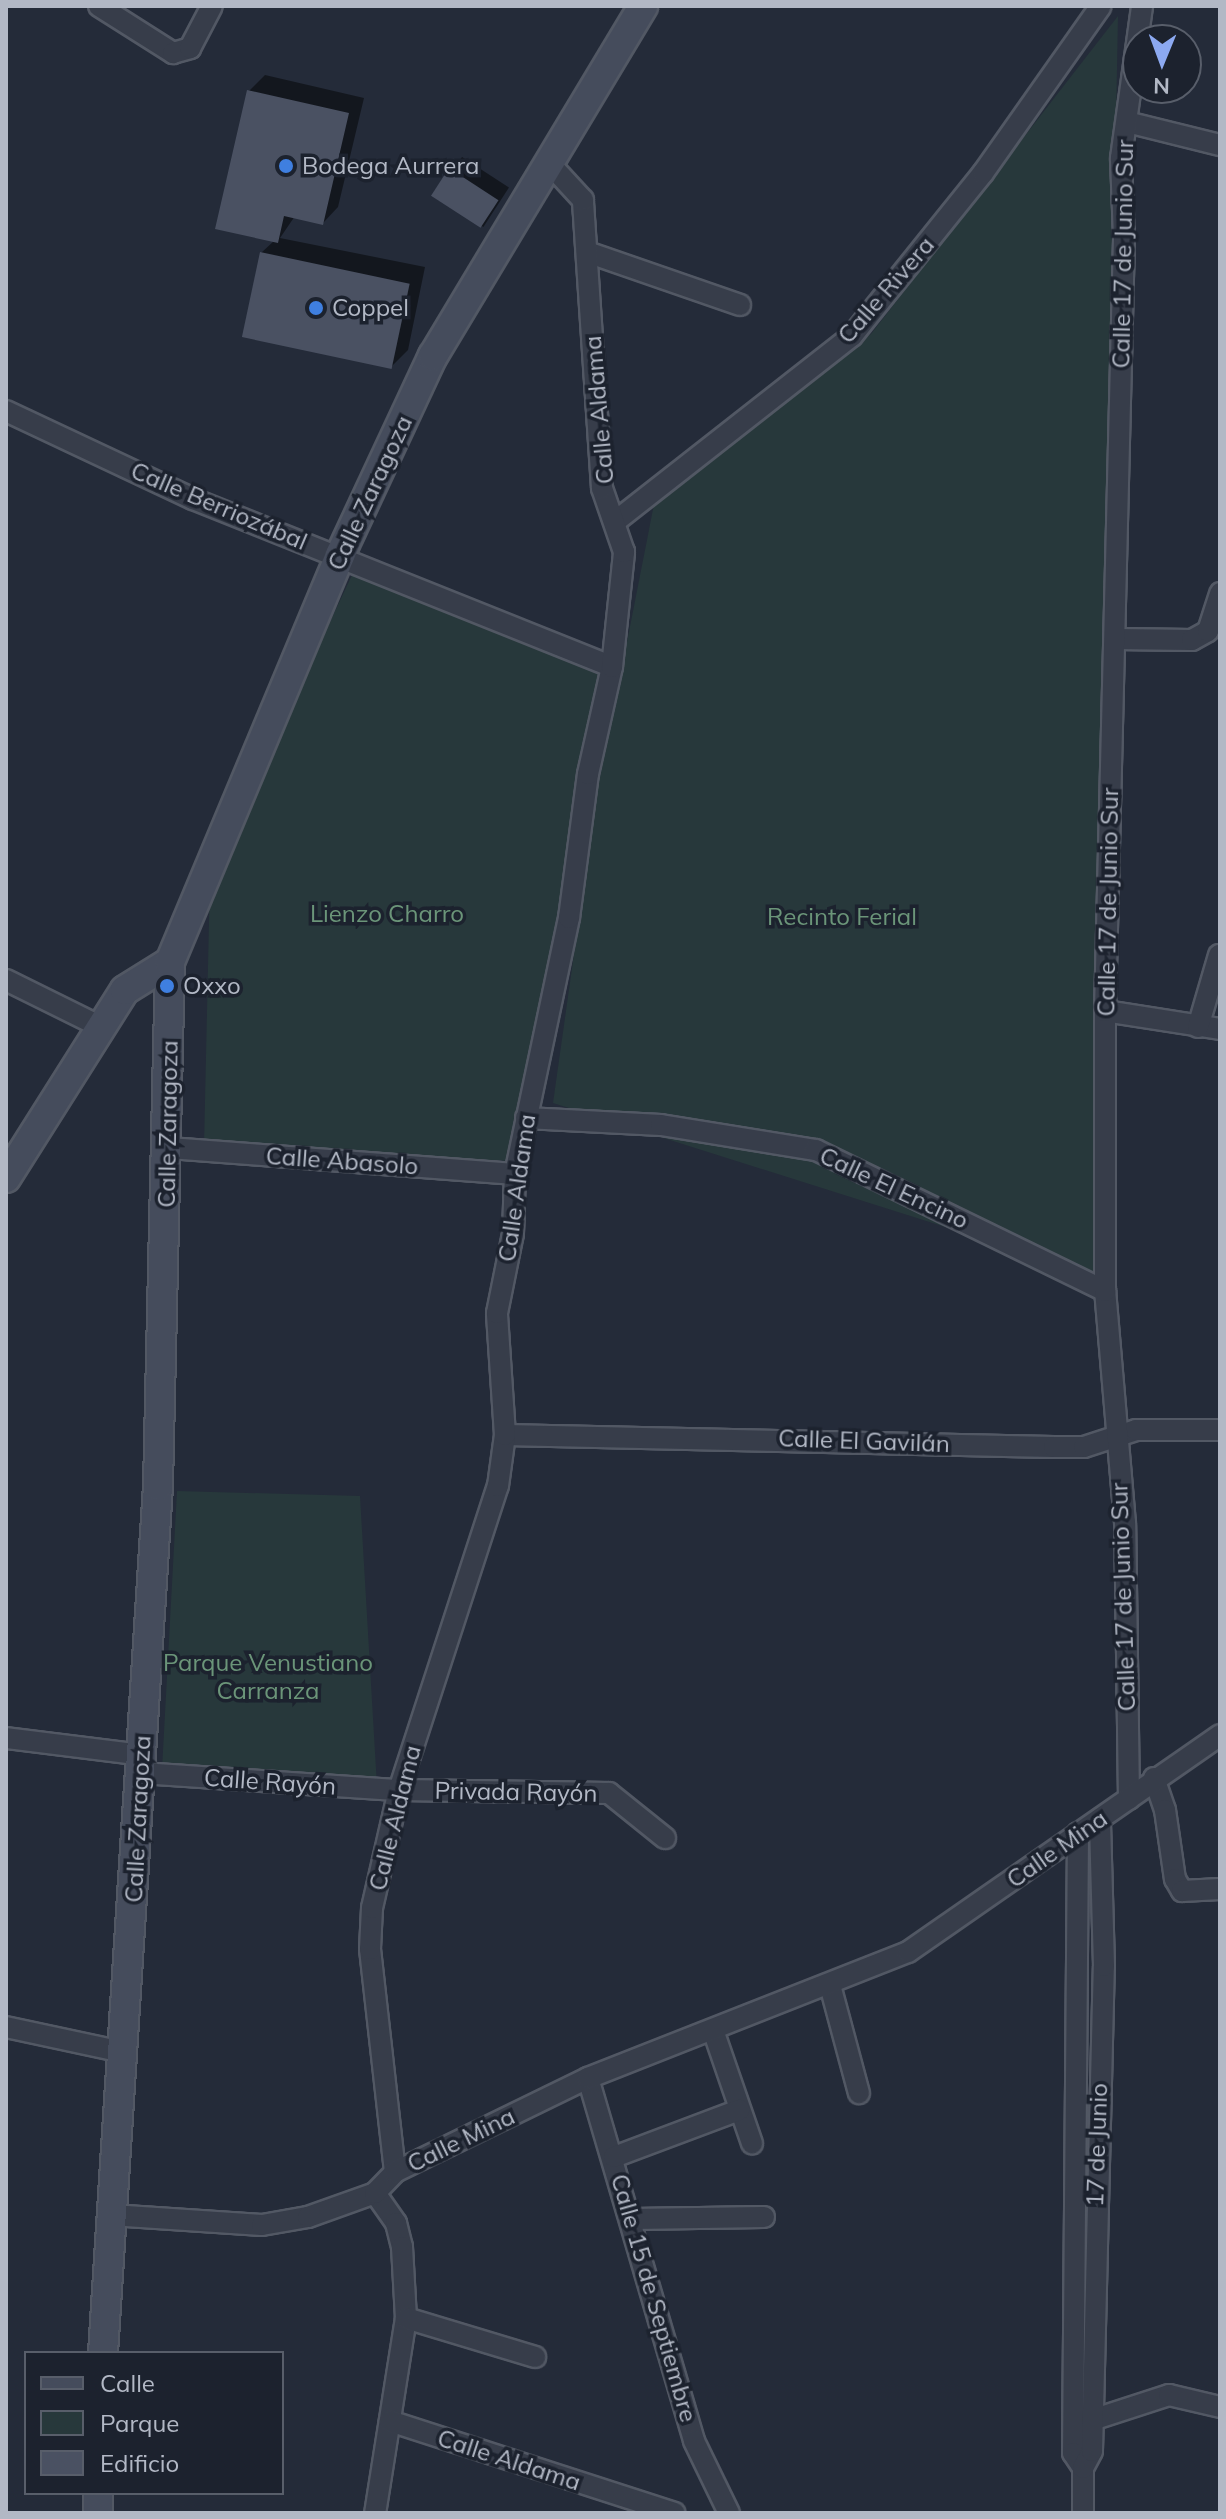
<!DOCTYPE html>
<html>
<head>
<meta charset="utf-8">
<style>
	body { margin:0 }
	#map { position:relative; width:1226px; height:2519px; overflow:hidden; background:#242b39; font-family:Mulish,sans-serif }
	div>[style] { position:absolute }
	.green>* { inset:0; background:#27383b }
	.shadow>* { inset:0; background:#0007; transform-origin:0 0 }
	.building>* { inset:0; background:#4a5162; transform-origin:0 0 }
	.roads { filter:drop-shadow(2px 0 #525864) drop-shadow(-2px 0 #525864) drop-shadow(0 2px #525864) drop-shadow(0 -2px #525864) }
	.street>* { height:20px; margin:-10px; padding:0 10px; transform-origin:10px; border-radius:10px; background:#373d4a }
	.secondary>* { height:28px; margin:-14px; padding:0 14px; transform-origin:14px; border-radius:14px; background:#454c5c }
	.dots>* { width:22px; height:22px; translate:-50% -50%; box-sizing:border-box; border:4px solid #1c222e; border-radius:50% }
	span { translate:-50% -50%; white-space:nowrap; text-align:center; line-height:1.15; -webkit-text-stroke:7px #1c222e; paint-order:stroke }
	.poi-label { font-size:24px; color:#b2b8c5 }
	.left { translate:0 -50%; text-align:left }
	.street-label { font-size:24px; color:#b2b8c5 }
	.park-label { font-size:24px; color:#6b9579 }
	.frame { position:absolute; inset:0; border:8px solid #b2b8c5; pointer-events:none }
	.legend { position:absolute; left:24px; top:2351px; width:260px; height:144px; box-sizing:border-box; background:#1c222e; border:2px solid #585e6a; margin:0; padding:10px 14px; list-style:none; font-size:24px; color:#b2b8c5 }
	.legend li { display:flex; align-items:center; gap:16px; height:40px }
	.legend b { width:40px; border:2px solid #585e6a }
	.north { position:absolute; left:1122px; top:24px; width:80px; height:80px; box-sizing:border-box; background:#1c222e; border:2px solid #585e6a; border-radius:50%; rotate:181deg; font-size:22px; font-weight:700; line-height:32px; text-align:center; color:#b2b8c5 }
	.north::after { content:''; display:block; margin:auto; width:28px; height:36px; background:#8ca9f1; clip-path:polygon(50% 0,100% 100%,50% 72%,0 100%) }
</style>
</head>
<body>
<div id="map">
	<div class="green">
		<i style="clip-path:polygon(1118px 16px,1094px 1274px,553px 1103px,597px 791px,508px 1161px,204px 1146px,210px 876px,353px 573px,617px 663px,605px 754px,656px 494px,871px 334px)"></i>
		<i style="clip-path:polygon(177px 1491px,360px 1496px,377px 1786px,162px 1769px)"></i>
	</div>
	<div class="shadow">
		<i style="clip-path:polygon(265px 75px,364px 98px,338px 207px,323px 223px,295px 216px,280px 238px,425px 267px,408px 350px,392px 366px,261px 253px,275px 240px,249px 91px)"></i>
		<i style="left:462px;top:157px;width:56px;height:47px;rotate:33deg"></i>
	</div>
	<div class="building">
		<i style="clip-path:polygon(247px 90px,349px 113px,323px 225px,284px 216px,278px 243px,215px 229px)"></i>
		<i style="left:449px;top:168px;width:59px;height:33px;rotate:33deg"></i>
		<i style="left:260px;top:252px;width:153px;height:87px;rotate:12deg"></i>
	</div>
	<div class="roads">
		<div class="street">
			<i style="left:99px;top:6px;width:88px;rotate:32.4deg"></i>
			<i style="left:173px;top:53px;width:18px;rotate:-16deg"></i>
			<i style="left:190px;top:48px;width:47px;rotate:-62.4deg"></i>
			<i style="left:1127px;top:122px;width:96px;rotate:13.9deg"></i>
			<i style="left:587px;top:252px;width:162px;rotate:19.1deg"></i>
			<i style="left:6px;top:411px;width:207px;rotate:25.2deg"></i>
			<i style="left:193px;top:499px;width:451px;rotate:21.8deg"></i>
			<i style="left:616px;top:521px;width:300px;rotate:-38.1deg"></i>
			<i style="left:852px;top:336px;width:209px;rotate:-51.2deg"></i>
			<i style="left:983px;top:173px;width:204px;rotate:-54.8deg"></i>
			<i style="left:1115px;top:639px;width:77px;rotate:0.7deg"></i>
			<i style="left:1192px;top:640px;width:18px;rotate:-29deg"></i>
			<i style="left:1208px;top:631px;width:40px;rotate:-72deg"></i>
			<i style="left:6px;top:980px;width:106px;rotate:26.3deg"></i>
			<i style="left:1105px;top:1011px;width:116px;rotate:8.9deg"></i>
			<i style="left:1198px;top:1027px;width:75px;rotate:-73.7deg"></i>
			<i style="left:526px;top:1118px;width:135px;rotate:3deg"></i>
			<i style="left:661px;top:1125px;width:157px;rotate:9.2deg"></i>
			<i style="left:816px;top:1150px;width:322px;rotate:26deg"></i>
			<i style="left:169px;top:1148px;width:347px;rotate:4.3deg"></i>
			<i style="left:505px;top:1435px;width:549px;rotate:1.25deg"></i>
			<i style="left:1054px;top:1447px;width:30px"></i>
			<i style="left:1084px;top:1447px;width:55px;rotate:-18.1deg"></i>
			<i style="left:1136px;top:1430px;width:84px"></i>
			<i style="left:6px;top:1738px;width:137px;rotate:7.1deg"></i>
			<i style="left:141px;top:1773px;width:259px;rotate:3.8deg"></i>
			<i style="left:399px;top:1790px;width:210px;rotate:0.8deg"></i>
			<i style="left:609px;top:1793px;width:72px;rotate:38.8deg"></i>
			<i style="left:1154px;top:1778px;width:34px;rotate:71deg"></i>
			<i style="left:1165px;top:1810px;width:70px;rotate:81.8deg"></i>
			<i style="left:1175px;top:1879px;width:14px;rotate:60deg"></i>
			<i style="left:1182px;top:1891px;width:38px;rotate:-3deg"></i>
			<i style="left:1129px;top:1799px;width:276px;rotate:-90.8deg"></i>
			<i style="left:1125px;top:1523px;width:233px;rotate:-94.9deg"></i>
			<i style="left:1105px;top:1291px;width:280px;rotate:-90deg"></i>
			<i style="left:1105px;top:1011px;width:774px;rotate:-88.59deg"></i>
			<i style="left:1124px;top:237px;width:79px;rotate:-92.2deg"></i>
			<i style="left:1121px;top:158px;width:153px;rotate:-82.1deg"></i>
			<i style="left:1078px;top:1833px;width:620px;rotate:90.46deg"></i>
			<i style="left:1073px;top:2453px;width:18px;rotate:56deg"></i>
			<i style="left:830px;top:1985px;width:112px;rotate:75deg"></i>
			<i style="left:6px;top:2027px;width:120px;rotate:12.1deg"></i>
			<i style="left:713px;top:2030px;width:120px;rotate:71deg"></i>
			<i style="left:588px;top:2078px;width:378px;rotate:73.7deg"></i>
			<i style="left:694px;top:2441px;width:80px;rotate:64.1deg"></i>
			<i style="left:614px;top:2157px;width:134px;rotate:-20.6deg"></i>
			<i style="left:395px;top:2172px;width:224px;rotate:-96.4deg"></i>
			<i style="left:370px;top:1949px;width:41px;rotate:-87.2deg"></i>
			<i style="left:372px;top:1908px;width:121px;rotate:-77.1deg"></i>
			<i style="left:399px;top:1790px;width:320px;rotate:-72deg"></i>
			<i style="left:498px;top:1486px;width:51px;rotate:-82.2deg"></i>
			<i style="left:505px;top:1435px;width:122px;rotate:-93.8deg"></i>
			<i style="left:497px;top:1313px;width:81px;rotate:-78.6deg"></i>
			<i style="left:513px;top:1234px;width:60px;rotate:-88.1deg"></i>
			<i style="left:515px;top:1174px;width:262px;rotate:-78.1deg"></i>
			<i style="left:569px;top:918px;width:145px;rotate:-82.5deg"></i>
			<i style="left:588px;top:774px;width:110px;rotate:-77.4deg"></i>
			<i style="left:612px;top:667px;width:116px;rotate:-84deg"></i>
			<i style="left:624px;top:552px;width:68px;rotate:-109deg"></i>
			<i style="left:602px;top:488px;width:289px;rotate:-93.8deg"></i>
			<i style="left:583px;top:200px;width:52px;rotate:-132.6deg"></i>
			<i style="left:375px;top:2193px;width:37px;rotate:55deg"></i>
			<i style="left:396px;top:2223px;width:25px;rotate:76deg"></i>
			<i style="left:402px;top:2247px;width:71px;rotate:86.8deg"></i>
			<i style="left:406px;top:2318px;width:197px;rotate:99deg"></i>
			<i style="left:111px;top:2215px;width:151px;rotate:3.8deg"></i>
			<i style="left:262px;top:2225px;width:47px;rotate:-9.9deg"></i>
			<i style="left:308px;top:2217px;width:71px;rotate:-19.7deg"></i>
			<i style="left:375px;top:2193px;width:29px;rotate:-46deg"></i>
			<i style="left:395px;top:2172px;width:215px;rotate:-26deg"></i>
			<i style="left:588px;top:2078px;width:344px;rotate:-21.5deg"></i>
			<i style="left:908px;top:1952px;width:380px;rotate:-34.8deg"></i>
			<i style="left:633px;top:2219px;width:131px;rotate:-0.9deg"></i>
			<i style="left:406px;top:2318px;width:135px;rotate:16.8deg"></i>
			<i style="left:1092px;top:2420px;width:81px;rotate:-18deg"></i>
			<i style="left:1169px;top:2395px;width:52px;rotate:13.2deg"></i>
			<i style="left:390px;top:2421px;width:299px;rotate:17.9deg"></i>
			<i style="left:1083px;top:2513px;width:45px;rotate:-90deg"></i>
			<i style="left:1083px;top:2468px;width:19px;rotate:-62deg"></i>
			<i style="left:1092px;top:2451px;width:485px;rotate:-88.6deg"></i>
			<i style="left:1104px;top:1966px;width:147px;rotate:-91.6deg"></i>
		</div>
		<div class="secondary">
			<i style="left:6px;top:1178px;width:222px;rotate:-57.7deg"></i>
			<i style="left:125px;top:990px;width:53px;rotate:-31.9deg"></i>
			<i style="left:103px;top:2353px;width:869px;rotate:-86.37deg"></i>
			<i style="left:158px;top:1486px;width:524px;rotate:-88.69deg"></i>
			<i style="left:170px;top:962px;width:441px;rotate:-67.3deg"></i>
			<i style="left:340px;top:555px;width:220px;rotate:-65deg"></i>
			<i style="left:433px;top:356px;width:408px;rotate:-59deg"></i>
			<i style="left:98px;top:2513px;width:20px;rotate:-90deg"></i>
		</div>
	</div>
	<div class="dots">
		<i style="left:286px;top:166px;background:#3f7fe0"></i>
		<i style="left:316px;top:308px;background:#3f7fe0"></i>
		<i style="left:167px;top:986px;background:#3f7fe0"></i>
	</div>
	<div class="poi-label">
		<span class="left" style="left:302px;top:166px">Bodega Aurrera</span>
		<span class="left" style="left:332px;top:308px">Coppel</span>
		<span class="left" style="left:183px;top:986px">Oxxo</span>
	</div>
	<div class="street-label">
		<span style="left:1123px;top:254px;rotate:-89deg">Calle 17 de Junio Sur</span>
		<span style="left:886px;top:290px;rotate:-49deg">Calle Rivera</span>
		<span style="left:599px;top:410px;rotate:-95deg">Calle Aldama</span>
		<span style="left:370px;top:493px;rotate:-65deg">Calle Zaragoza</span>
		<span style="left:219px;top:506px;rotate:23deg">Calle Berriozábal</span>
		<span style="left:1108px;top:902px;rotate:-89deg">Calle 17 de Junio Sur</span>
		<span style="left:168px;top:1124px;rotate:-89deg">Calle Zaragoza</span>
		<span style="left:342px;top:1161px;rotate:4deg">Calle Abasolo</span>
		<span style="left:517px;top:1188px;rotate:-82deg">Calle Aldama</span>
		<span style="left:894px;top:1188px;rotate:25deg">Calle El Encino</span>
		<span style="left:864px;top:1441px;rotate:2deg">Calle El Gavilán</span>
		<span style="left:1123px;top:1597px;rotate:-92deg">Calle 17 de Junio Sur</span>
		<span style="left:270px;top:1782px;rotate:4deg">Calle Rayón</span>
		<span style="left:516px;top:1792px;rotate:1deg">Privada Rayón</span>
		<span style="left:395px;top:1818px;rotate:-76deg">Calle Aldama</span>
		<span style="left:138px;top:1819px;rotate:-87deg">Calle Zaragoza</span>
		<span style="left:1057px;top:1849px;rotate:-35deg">Calle Mina</span>
		<span style="left:461px;top:2140px;rotate:-26deg">Calle Mina</span>
		<span style="left:1097px;top:2145px;rotate:-88deg">17 de Junio</span>
		<span style="left:654px;top:2298px;rotate:74deg">Calle 15 de Septiembre</span>
		<span style="left:509px;top:2460px;rotate:18deg">Calle Aldama</span>
	</div>
	<div class="park-label">
		<span style="left:387px;top:914px">Lienzo Charro</span>
		<span style="left:842px;top:917px">Recinto Ferial</span>
		<span style="left:268px;top:1677px">Parque Venustiano<br>Carranza</span>
	</div>
	<div class="frame"></div>
	<ul class="legend">
	<li><b style="height:10px;background:#454c5c"></b>Calle</li>
	<li><b style="height:22px;background:#27383b"></b>Parque</li>
	<li><b style="height:22px;background:#4a5162"></b>Edificio</li>
	</ul>
	<div class="north">N</div>
</div>
</body>
</html>
